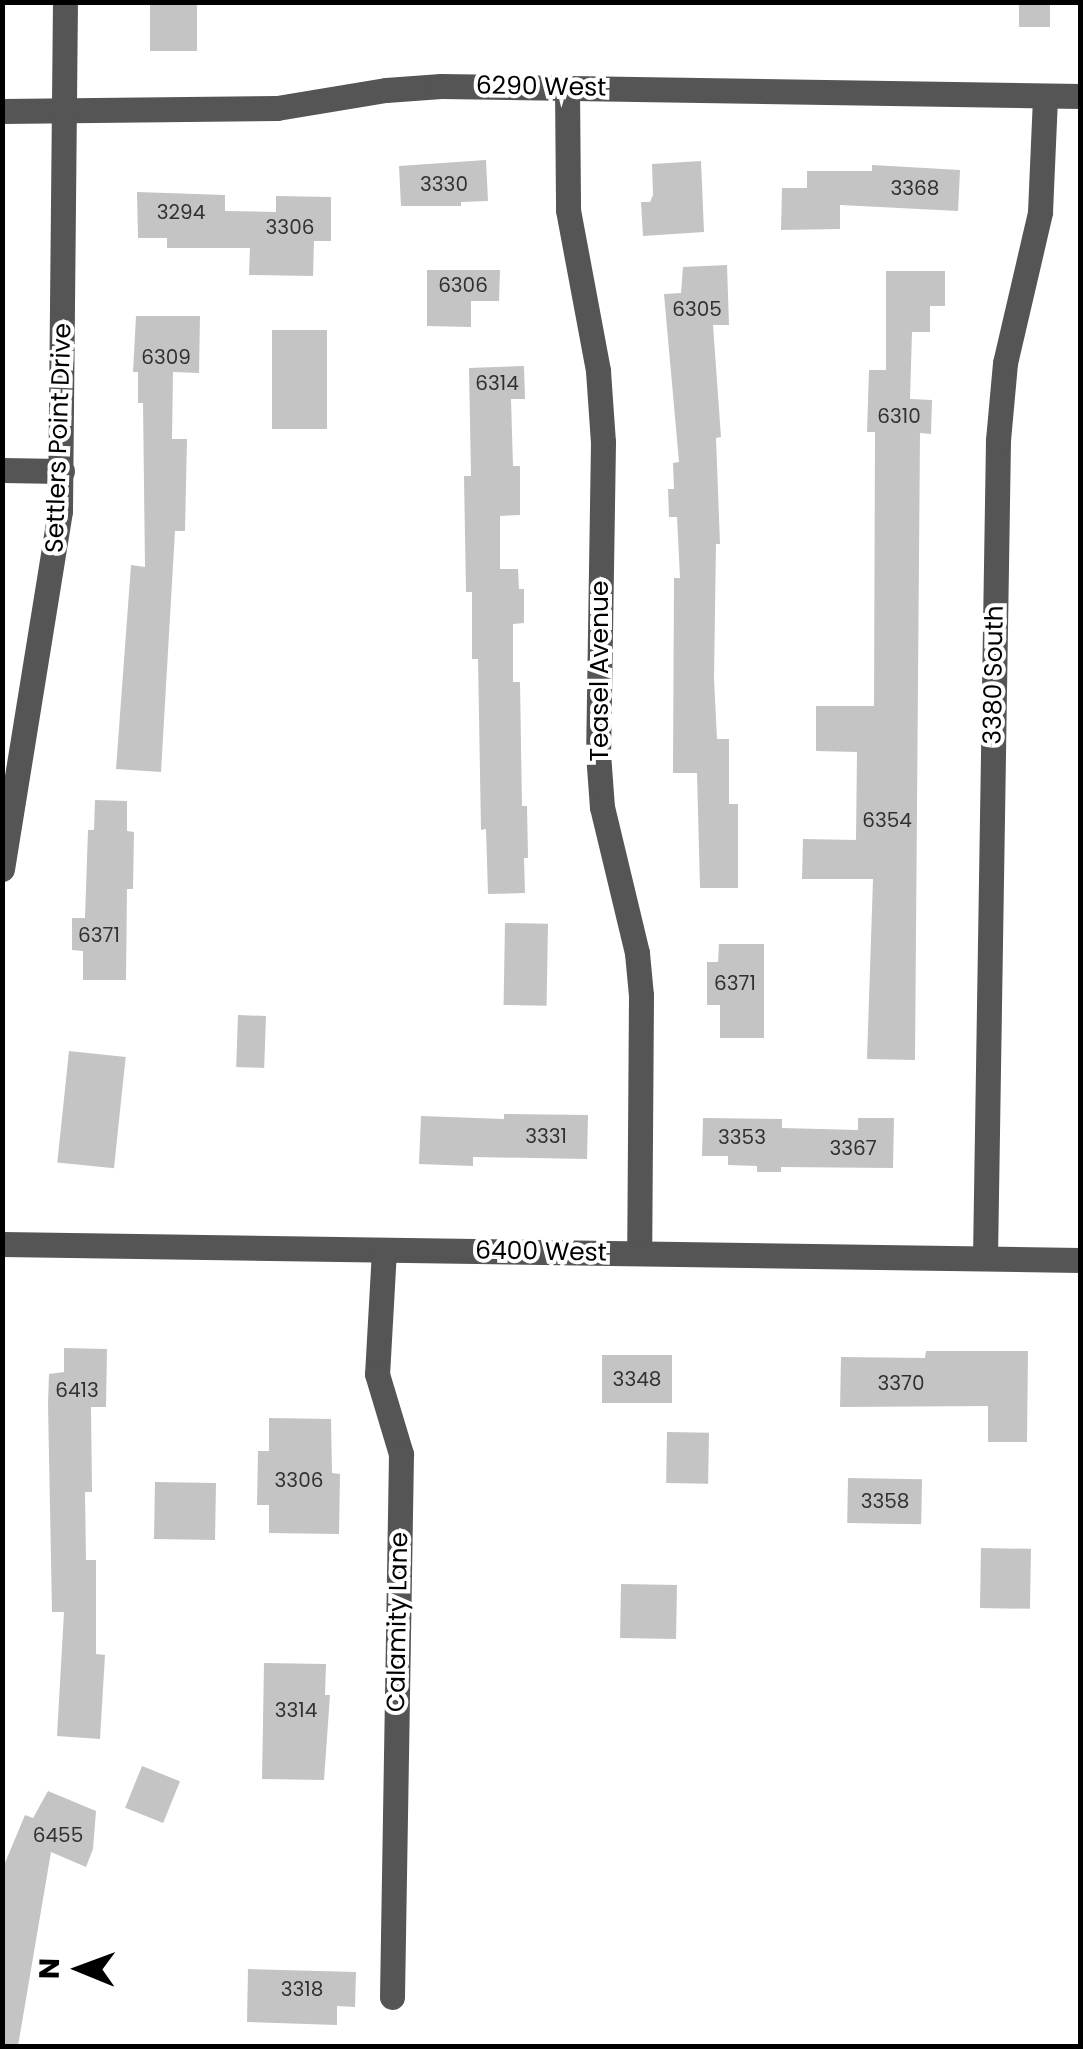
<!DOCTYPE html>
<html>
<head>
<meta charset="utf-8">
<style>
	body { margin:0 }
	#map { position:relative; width:1083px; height:2049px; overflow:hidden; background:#fff; font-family:Poppins,sans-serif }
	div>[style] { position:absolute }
	.building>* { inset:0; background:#c4c4c4; transform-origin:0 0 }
	.minor>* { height:25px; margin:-12.5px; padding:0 12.5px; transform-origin:12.5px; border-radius:12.5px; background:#555 }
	span { translate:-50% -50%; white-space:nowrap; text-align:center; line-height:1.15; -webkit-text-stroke:8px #fff; paint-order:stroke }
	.number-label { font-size:20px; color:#313131 }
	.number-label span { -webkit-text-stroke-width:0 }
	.street-label { font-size:25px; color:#000 }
	.frame { position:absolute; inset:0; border:5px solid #000; pointer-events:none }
	.north { position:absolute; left:30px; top:1919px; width:100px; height:100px; -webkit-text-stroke:8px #fff; paint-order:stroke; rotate:271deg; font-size:28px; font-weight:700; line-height:40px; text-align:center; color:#000 }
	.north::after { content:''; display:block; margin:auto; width:35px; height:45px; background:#000; clip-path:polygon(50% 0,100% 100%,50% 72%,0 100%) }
</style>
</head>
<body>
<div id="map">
	<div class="building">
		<i style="left:150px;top:2px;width:47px;height:49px"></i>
		<i style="left:1019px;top:2px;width:31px;height:25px"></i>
		<i style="clip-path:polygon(486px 160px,488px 201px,461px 202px,461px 206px,401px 206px,399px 166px)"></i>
		<i style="clip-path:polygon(701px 161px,704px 232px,643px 236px,641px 202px,650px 202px,653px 195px,652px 164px)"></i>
		<i style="clip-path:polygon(872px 165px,960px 170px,958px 211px,840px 205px,840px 229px,781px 230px,782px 188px,807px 188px,807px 171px,872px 171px)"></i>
		<i style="clip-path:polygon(137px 192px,225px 195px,225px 211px,276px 212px,276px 196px,331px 197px,331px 241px,314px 241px,313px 276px,249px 275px,250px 248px,167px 248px,167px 238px,138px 238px)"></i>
		<i style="clip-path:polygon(727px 265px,729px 325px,713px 325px,721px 437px,716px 438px,720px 544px,716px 544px,714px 678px,717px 739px,729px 739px,729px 804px,738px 804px,738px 888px,700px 888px,697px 773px,673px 773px,674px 578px,680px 578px,677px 517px,669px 517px,668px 489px,674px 489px,673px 463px,679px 462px,664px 294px,681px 293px,683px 267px)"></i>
		<i style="clip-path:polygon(427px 270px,500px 270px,499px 301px,471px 301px,471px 327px,427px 326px)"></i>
		<i style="clip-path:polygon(886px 271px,945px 271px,945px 306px,930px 306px,930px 332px,912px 332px,910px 399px,932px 400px,931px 434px,920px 433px,915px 1060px,867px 1059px,873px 879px,802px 879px,803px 839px,856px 840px,857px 752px,816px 751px,816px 706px,874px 706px,875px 432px,867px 432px,869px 370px,886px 370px)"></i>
		<i style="clip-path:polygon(136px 316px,200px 316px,199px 373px,173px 372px,172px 439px,187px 439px,185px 531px,175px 531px,161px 772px,116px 769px,131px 565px,145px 567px,143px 403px,138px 403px,138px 372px,133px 372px)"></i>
		<i style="left:272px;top:330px;width:55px;height:99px"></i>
		<i style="clip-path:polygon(524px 366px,525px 399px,511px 399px,513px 466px,520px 466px,520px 515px,500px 516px,500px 569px,518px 569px,519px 589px,524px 589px,524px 623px,513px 624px,513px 682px,520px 682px,522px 806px,527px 806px,528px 858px,524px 858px,525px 893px,488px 894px,486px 829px,481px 830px,478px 659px,472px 659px,472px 592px,466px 592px,464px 476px,471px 476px,469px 368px)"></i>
		<i style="clip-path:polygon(95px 800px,127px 801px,127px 831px,134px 832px,133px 889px,127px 889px,126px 980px,83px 980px,83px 951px,72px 950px,72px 918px,85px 918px,88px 830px,94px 830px)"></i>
		<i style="left:505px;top:923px;width:43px;height:82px;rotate:1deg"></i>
		<i style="clip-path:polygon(719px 944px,764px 944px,764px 1038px,720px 1038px,720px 1005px,707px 1005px,707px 962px,718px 962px)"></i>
		<i style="left:238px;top:1015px;width:28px;height:52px;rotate:2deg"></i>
		<i style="left:69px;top:1051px;width:57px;height:112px;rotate:6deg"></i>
		<i style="clip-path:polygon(504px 1114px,588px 1115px,587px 1159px,473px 1157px,473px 1166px,419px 1164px,421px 1116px,504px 1119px)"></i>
		<i style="clip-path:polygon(703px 1118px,782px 1119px,782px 1128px,858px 1130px,858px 1118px,894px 1118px,893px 1168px,781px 1167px,781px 1172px,757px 1172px,757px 1166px,728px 1165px,728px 1156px,702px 1156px)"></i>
		<i style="clip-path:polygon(64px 1348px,107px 1349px,106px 1407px,91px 1407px,92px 1492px,85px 1492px,86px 1560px,96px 1560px,96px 1654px,105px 1655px,100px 1739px,57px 1736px,64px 1612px,52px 1612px,48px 1403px,49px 1374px,64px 1372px)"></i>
		<i style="clip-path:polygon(926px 1351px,1028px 1351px,1027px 1442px,988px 1442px,988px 1406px,840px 1407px,841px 1357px,925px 1358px)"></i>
		<i style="left:672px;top:1355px;width:48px;height:70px;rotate:90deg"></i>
		<i style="clip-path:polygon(269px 1418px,331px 1419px,332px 1473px,340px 1474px,339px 1534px,269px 1533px,269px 1505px,257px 1505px,258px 1451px,269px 1451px)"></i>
		<i style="left:667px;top:1432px;width:42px;height:51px;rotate:1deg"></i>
		<i style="left:848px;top:1478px;width:74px;height:45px;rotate:1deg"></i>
		<i style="left:155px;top:1482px;width:61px;height:57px;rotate:1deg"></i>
		<i style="left:981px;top:1548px;width:50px;height:60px;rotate:1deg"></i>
		<i style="left:621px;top:1584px;width:56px;height:54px;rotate:1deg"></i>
		<i style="clip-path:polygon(264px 1663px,326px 1664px,325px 1695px,330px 1695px,324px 1780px,262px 1779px)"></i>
		<i style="left:142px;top:1766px;width:41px;height:45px;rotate:22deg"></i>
		<i style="clip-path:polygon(48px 1791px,96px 1811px,93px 1849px,86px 1867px,51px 1852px,18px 2046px,2px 2046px,2px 1870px,25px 1815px,33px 1818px)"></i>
		<i style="clip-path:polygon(248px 1969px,356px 1972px,355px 2007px,337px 2006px,337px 2025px,247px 2022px)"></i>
	</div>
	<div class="minor">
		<i style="left:567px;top:88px;width:122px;rotate:89.5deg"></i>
		<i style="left:568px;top:210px;width:164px;rotate:79.4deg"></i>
		<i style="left:598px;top:371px;width:71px;rotate:86deg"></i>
		<i style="left:603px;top:442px;width:311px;rotate:90.9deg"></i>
		<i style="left:598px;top:753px;width:54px;rotate:85.8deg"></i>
		<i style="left:602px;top:807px;width:150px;rotate:76.5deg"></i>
		<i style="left:637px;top:953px;width:42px;rotate:84.6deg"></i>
		<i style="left:641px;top:995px;width:258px;rotate:90.4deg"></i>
		<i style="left:2px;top:111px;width:275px;rotate:-0.6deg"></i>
		<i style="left:277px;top:108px;width:110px;rotate:-9.4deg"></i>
		<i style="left:386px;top:90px;width:55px;rotate:-4.2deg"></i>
		<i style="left:441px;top:86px;width:639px;rotate:0.9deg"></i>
		<i style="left:2px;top:470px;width:60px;rotate:1deg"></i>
		<i style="left:2px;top:869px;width:363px;rotate:-80.8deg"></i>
		<i style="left:60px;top:511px;width:509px;rotate:-89.44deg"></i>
		<i style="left:2px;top:1244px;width:1078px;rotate:0.85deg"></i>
		<i style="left:384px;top:1250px;width:124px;rotate:93.2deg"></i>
		<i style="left:377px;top:1374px;width:84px;rotate:73.3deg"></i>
		<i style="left:401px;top:1454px;width:543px;rotate:90.95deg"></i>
		<i style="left:985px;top:1258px;width:818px;rotate:-89.09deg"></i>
		<i style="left:998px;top:440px;width:77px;rotate:-84.8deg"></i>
		<i style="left:1005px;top:363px;width:155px;rotate:-76.9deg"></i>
		<i style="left:1040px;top:212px;width:116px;rotate:-87.5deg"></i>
	</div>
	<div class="number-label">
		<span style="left:444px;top:184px">3330</span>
		<span style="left:915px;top:188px">3368</span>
		<span style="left:181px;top:212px">3294</span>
		<span style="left:290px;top:227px">3306</span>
		<span style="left:463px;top:285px">6306</span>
		<span style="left:697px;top:309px">6305</span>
		<span style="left:166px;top:357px">6309</span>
		<span style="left:497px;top:383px">6314</span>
		<span style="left:899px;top:416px">6310</span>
		<span style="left:887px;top:820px">6354</span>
		<span style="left:99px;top:935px">6371</span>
		<span style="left:735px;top:983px">6371</span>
		<span style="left:546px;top:1136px">3331</span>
		<span style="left:742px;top:1137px">3353</span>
		<span style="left:853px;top:1148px">3367</span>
		<span style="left:637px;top:1379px">3348</span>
		<span style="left:901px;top:1383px">3370</span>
		<span style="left:77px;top:1390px">6413</span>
		<span style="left:299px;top:1480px">3306</span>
		<span style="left:885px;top:1501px">3358</span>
		<span style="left:296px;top:1710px">3314</span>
		<span style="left:58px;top:1835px">6455</span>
		<span style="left:302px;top:1989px">3318</span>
	</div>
	<div class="street-label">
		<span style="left:541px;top:87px;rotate:1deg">6290 West</span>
		<span style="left:59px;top:438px;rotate:-88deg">Settlers Point Drive</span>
		<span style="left:600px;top:671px;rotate:-90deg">Teasel Avenue</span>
		<span style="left:994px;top:675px;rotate:-89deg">3380 South</span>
		<span style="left:541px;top:1252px;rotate:1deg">6400 West</span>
		<span style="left:398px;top:1622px;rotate:-89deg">Calamity Lane</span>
	</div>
	<div class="frame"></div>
	<div class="north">N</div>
</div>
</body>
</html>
